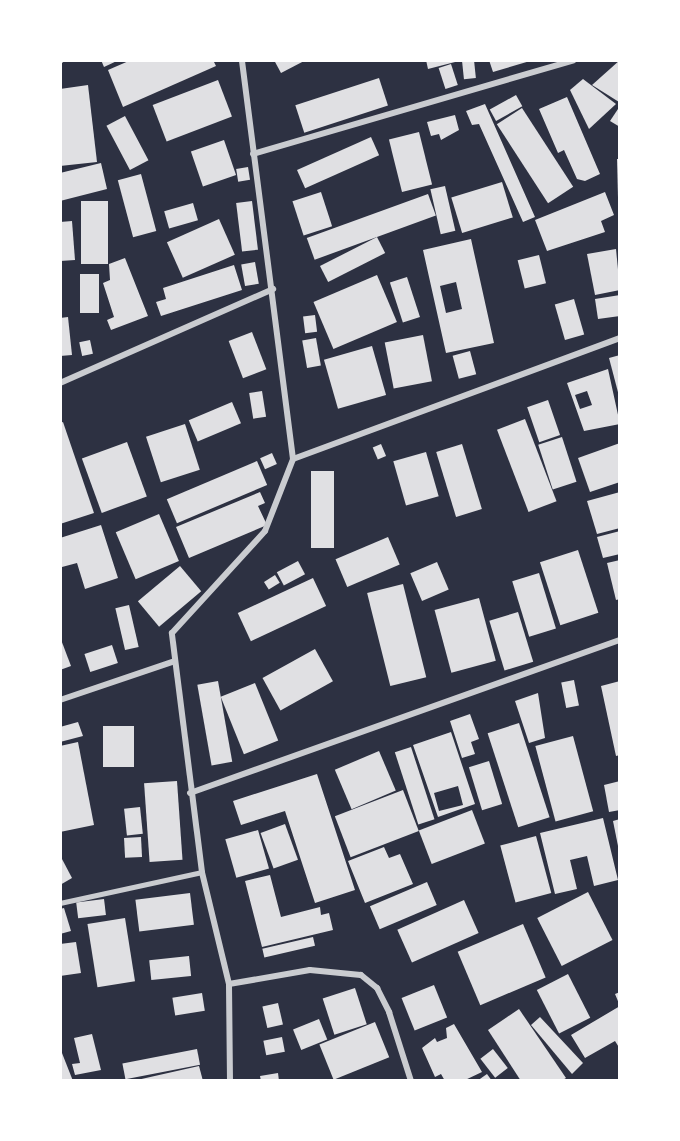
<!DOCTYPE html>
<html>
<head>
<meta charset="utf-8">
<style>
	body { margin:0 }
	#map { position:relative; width:680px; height:1141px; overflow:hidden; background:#2d3142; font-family:"Source Sans 3",sans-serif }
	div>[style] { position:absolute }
	.building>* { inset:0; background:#e0e0e3; transform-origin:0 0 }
	.service>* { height:4.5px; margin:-2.25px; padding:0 2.25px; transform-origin:2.25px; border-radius:2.25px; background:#caccd0 }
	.minor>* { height:6px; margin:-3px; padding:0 3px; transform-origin:3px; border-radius:3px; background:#caccd0 }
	span { translate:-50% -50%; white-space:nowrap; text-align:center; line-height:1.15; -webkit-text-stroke:4.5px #fff; paint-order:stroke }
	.frame { position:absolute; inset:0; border:62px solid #fff; pointer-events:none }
</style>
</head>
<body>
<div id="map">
	<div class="building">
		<i style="clip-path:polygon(101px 60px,119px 60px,104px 67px)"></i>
		<i style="clip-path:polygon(131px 60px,213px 60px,216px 66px,123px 107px,108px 70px)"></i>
		<i style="clip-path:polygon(274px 60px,306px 60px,281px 73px)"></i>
		<i style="clip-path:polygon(426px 60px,459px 60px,459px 61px,428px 69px)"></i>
		<i style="left:474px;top:60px;width:18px;height:12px;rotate:84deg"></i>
		<i style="clip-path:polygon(489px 60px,530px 60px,530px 61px,493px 72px)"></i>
		<i style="clip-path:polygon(620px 60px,620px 101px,619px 102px,592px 85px)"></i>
		<i style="left:451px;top:64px;width:22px;height:13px;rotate:72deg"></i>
		<i style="left:379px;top:78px;width:29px;height:88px;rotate:72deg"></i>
		<i style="clip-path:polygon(583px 79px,616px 104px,589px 129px,570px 90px)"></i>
		<i style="left:218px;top:80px;width:39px;height:70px;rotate:69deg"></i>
		<i style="clip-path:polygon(88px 85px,97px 162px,60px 166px,60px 89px)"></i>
		<i style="left:516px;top:95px;width:13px;height:30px;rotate:61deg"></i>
		<i style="clip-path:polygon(567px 97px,600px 174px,585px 181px,577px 179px,564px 150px,558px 153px,539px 109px)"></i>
		<i style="clip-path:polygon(485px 104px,535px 217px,523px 222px,479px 124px,472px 125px,466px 111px)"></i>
		<i style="clip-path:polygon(620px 106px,620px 127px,610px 121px)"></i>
		<i style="left:522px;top:108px;width:94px;height:30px;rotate:57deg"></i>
		<i style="clip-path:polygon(455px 115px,459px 130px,441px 140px,439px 134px,431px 136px,427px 122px)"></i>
		<i style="left:125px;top:116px;width:50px;height:21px;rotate:62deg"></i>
		<i style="left:419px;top:132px;width:54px;height:31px;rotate:76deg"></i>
		<i style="left:371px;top:137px;width:20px;height:81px;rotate:66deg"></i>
		<i style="left:224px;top:140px;width:37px;height:35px;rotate:71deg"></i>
		<i style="clip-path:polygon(617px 159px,620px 159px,620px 198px,618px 198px)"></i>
		<i style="clip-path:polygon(101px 163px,107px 189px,60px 201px,60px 173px)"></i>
		<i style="left:248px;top:167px;width:13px;height:12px;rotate:81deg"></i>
		<i style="left:141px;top:174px;width:59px;height:24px;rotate:75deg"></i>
		<i style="left:502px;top:182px;width:37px;height:53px;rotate:73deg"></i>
		<i style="left:445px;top:186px;width:46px;height:15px;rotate:77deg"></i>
		<i style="left:321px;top:192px;width:36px;height:30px;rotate:72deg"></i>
		<i style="clip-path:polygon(605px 192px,614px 215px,601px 221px,605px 232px,547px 251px,535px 220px)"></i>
		<i style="left:428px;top:194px;width:23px;height:129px;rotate:70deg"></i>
		<i style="left:81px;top:201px;width:27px;height:63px"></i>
		<i style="left:252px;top:201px;width:49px;height:16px;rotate:83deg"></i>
		<i style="left:193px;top:203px;width:18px;height:30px;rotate:74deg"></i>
		<i style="left:219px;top:219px;width:39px;height:57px;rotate:66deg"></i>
		<i style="clip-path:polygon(72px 221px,75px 260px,60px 261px,60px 222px)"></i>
		<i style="left:377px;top:237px;width:18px;height:64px;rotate:63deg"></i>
		<i style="clip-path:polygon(evenodd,471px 239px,494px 343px,446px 353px,423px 250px,471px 239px,456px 282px,462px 309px,446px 313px,440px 286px,456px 282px)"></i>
		<i style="clip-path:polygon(616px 249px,620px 290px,595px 295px,587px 254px)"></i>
		<i style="left:539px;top:255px;width:29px;height:22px;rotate:76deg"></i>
		<i style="clip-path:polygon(125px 258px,148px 316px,111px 330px,107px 320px,114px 317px,103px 283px,110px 280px,109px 264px)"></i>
		<i style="left:255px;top:262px;width:22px;height:14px;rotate:80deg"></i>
		<i style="clip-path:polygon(234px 265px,242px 290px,161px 316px,156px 302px,166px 299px,163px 288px)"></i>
		<i style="left:80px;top:274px;width:19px;height:39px"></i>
		<i style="left:377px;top:275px;width:51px;height:69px;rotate:67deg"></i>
		<i style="left:407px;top:277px;width:42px;height:18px;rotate:72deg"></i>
		<i style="clip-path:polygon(620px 295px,620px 316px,598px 319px,595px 299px)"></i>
		<i style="left:574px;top:299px;width:37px;height:20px;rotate:74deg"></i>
		<i style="left:315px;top:315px;width:17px;height:12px;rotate:83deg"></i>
		<i style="clip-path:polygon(68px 317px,72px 355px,60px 356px,60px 318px)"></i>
		<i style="left:252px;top:332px;width:40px;height:25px;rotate:69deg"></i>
		<i style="left:423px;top:335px;width:47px;height:39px;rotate:79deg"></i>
		<i style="left:316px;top:338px;width:28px;height:14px;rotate:80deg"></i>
		<i style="left:90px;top:340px;width:14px;height:11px;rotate:78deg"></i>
		<i style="left:372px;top:346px;width:51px;height:50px;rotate:74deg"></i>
		<i style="left:470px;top:351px;width:24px;height:18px;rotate:75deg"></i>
		<i style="clip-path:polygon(620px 355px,620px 396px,619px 396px,609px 358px)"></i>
		<i style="clip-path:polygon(evenodd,608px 369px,620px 424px,584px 431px,567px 383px,608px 369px,587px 391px,592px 405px,580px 409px,575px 395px,587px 391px)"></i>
		<i style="left:262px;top:391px;width:26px;height:13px;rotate:81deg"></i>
		<i style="left:548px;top:400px;width:37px;height:22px;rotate:71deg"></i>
		<i style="left:232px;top:402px;width:23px;height:47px;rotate:67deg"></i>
		<i style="left:525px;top:419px;width:88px;height:30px;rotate:69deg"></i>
		<i style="clip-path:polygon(63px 422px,94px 513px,60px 524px,60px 423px)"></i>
		<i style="left:185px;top:424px;width:48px;height:41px;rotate:72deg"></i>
		<i style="left:562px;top:437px;width:47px;height:25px;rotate:72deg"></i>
		<i style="left:127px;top:442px;width:58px;height:48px;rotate:70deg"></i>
		<i style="clip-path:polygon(620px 443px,620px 482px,590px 492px,578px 458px)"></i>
		<i style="left:381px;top:444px;width:13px;height:9px;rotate:67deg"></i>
		<i style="left:462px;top:444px;width:68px;height:27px;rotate:73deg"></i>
		<i style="left:426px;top:452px;width:46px;height:34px;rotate:74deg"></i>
		<i style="left:272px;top:453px;width:12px;height:13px;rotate:66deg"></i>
		<i style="left:257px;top:461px;width:26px;height:98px;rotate:67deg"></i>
		<i style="left:311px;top:471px;width:23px;height:77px"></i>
		<i style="clip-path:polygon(260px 492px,265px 503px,258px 506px,267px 525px,189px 558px,176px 527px)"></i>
		<i style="clip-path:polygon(620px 492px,620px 528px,597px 534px,587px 501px)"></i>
		<i style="left:159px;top:514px;width:51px;height:47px;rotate:67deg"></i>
		<i style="clip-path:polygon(101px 525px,118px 578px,85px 589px,77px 563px,62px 567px,60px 538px)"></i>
		<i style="clip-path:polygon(620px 531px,620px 554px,603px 558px,597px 537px)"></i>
		<i style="left:388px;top:537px;width:30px;height:57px;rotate:67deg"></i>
		<i style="left:578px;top:550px;width:66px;height:40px;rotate:72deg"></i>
		<i style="clip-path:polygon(620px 560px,620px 599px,616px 600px,607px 563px)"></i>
		<i style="left:298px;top:561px;width:15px;height:24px;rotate:62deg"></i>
		<i style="left:437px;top:562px;width:30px;height:29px;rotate:67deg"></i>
		<i style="left:180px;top:566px;width:33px;height:55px;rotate:50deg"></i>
		<i style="left:539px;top:573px;width:58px;height:28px;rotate:73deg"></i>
		<i style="left:275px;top:575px;width:9px;height:13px;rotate:58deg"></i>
		<i style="left:313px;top:578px;width:31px;height:83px;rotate:65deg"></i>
		<i style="left:403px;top:584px;width:96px;height:37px;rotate:76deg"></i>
		<i style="left:479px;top:598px;width:65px;height:46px;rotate:75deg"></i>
		<i style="left:129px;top:605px;width:43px;height:14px;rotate:77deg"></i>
		<i style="left:518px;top:612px;width:52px;height:30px;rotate:73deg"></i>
		<i style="clip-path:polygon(60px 637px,71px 666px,60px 670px)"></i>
		<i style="left:112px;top:645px;width:19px;height:29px;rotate:72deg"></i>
		<i style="left:315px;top:649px;width:37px;height:60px;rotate:61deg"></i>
		<i style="left:574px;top:680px;width:26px;height:13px;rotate:79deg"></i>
		<i style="left:218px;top:681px;width:82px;height:21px;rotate:80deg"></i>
		<i style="clip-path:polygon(620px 681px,620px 755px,616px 756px,601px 686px)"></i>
		<i style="left:255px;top:683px;width:62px;height:37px;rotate:68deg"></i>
		<i style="clip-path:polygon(538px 693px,545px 738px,529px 743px,515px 701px)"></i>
		<i style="clip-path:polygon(470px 714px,479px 739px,471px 742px,475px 754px,462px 758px,450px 721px)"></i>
		<i style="clip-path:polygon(78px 722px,83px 736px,60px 742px,60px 727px)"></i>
		<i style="left:519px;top:723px;width:99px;height:33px;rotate:72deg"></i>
		<i style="left:103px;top:726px;width:31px;height:41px"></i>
		<i style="clip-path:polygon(evenodd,451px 732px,475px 804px,438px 817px,413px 745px,451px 732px,458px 786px,463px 805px,439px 811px,434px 793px,458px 786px)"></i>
		<i style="left:573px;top:736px;width:78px;height:39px;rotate:75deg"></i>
		<i style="clip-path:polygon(78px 742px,94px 825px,60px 832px,60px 746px)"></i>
		<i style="left:411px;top:747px;width:76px;height:17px;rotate:72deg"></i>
		<i style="left:379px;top:751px;width:43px;height:48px;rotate:67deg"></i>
		<i style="left:489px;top:761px;width:45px;height:21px;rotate:73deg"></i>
		<i style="clip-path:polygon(317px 774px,355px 890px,315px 903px,285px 811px,241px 825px,233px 801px)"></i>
		<i style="left:177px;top:781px;width:79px;height:33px;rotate:86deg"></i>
		<i style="clip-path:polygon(620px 781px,620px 810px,609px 812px,604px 785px)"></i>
		<i style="left:403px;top:790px;width:44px;height:73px;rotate:69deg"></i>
		<i style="left:140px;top:807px;width:27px;height:16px;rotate:84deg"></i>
		<i style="left:472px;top:810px;width:36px;height:57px;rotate:69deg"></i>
		<i style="clip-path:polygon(603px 818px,618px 880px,594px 886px,587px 856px,570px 860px,577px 889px,555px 894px,540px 833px)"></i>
		<i style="clip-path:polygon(620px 819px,620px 851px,619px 851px,613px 821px)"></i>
		<i style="left:285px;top:824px;width:38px;height:26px;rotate:70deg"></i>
		<i style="left:258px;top:830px;width:40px;height:34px;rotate:74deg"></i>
		<i style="left:536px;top:836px;width:59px;height:37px;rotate:75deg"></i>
		<i style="left:141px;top:837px;width:20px;height:17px;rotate:87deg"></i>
		<i style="clip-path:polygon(384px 847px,389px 858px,400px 854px,413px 884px,365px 903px,348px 861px)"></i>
		<i style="clip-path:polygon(62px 859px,72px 878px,60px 885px,60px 860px)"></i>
		<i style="clip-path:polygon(270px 875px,281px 917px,320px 907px,321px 915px,329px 913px,333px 930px,262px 947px,245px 881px)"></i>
		<i style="left:427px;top:882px;width:25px;height:62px;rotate:67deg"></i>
		<i style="left:588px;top:892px;width:54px;height:57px;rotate:63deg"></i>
		<i style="left:190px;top:893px;width:32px;height:55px;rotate:83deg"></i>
		<i style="left:104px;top:899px;width:16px;height:28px;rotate:83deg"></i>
		<i style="left:464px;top:900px;width:36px;height:73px;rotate:66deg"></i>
		<i style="clip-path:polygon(64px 908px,71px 931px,60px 934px,60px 909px)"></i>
		<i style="left:125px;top:918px;width:64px;height:38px;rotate:81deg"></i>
		<i style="left:523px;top:924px;width:58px;height:71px;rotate:67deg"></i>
		<i style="left:313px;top:937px;width:9px;height:52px;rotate:77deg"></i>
		<i style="clip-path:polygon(76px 942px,81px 973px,60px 976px,60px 944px)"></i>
		<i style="left:189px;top:956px;width:20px;height:40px;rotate:84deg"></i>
		<i style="left:568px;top:974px;width:49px;height:35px;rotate:63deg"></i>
		<i style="left:434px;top:985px;width:35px;height:35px;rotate:68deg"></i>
		<i style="left:355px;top:988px;width:38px;height:34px;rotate:72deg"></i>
		<i style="clip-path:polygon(620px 992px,620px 1049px,615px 1041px,585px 1058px,571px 1035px,620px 1006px,615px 994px)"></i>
		<i style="left:202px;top:993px;width:18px;height:30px;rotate:81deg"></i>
		<i style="left:278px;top:1003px;width:22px;height:16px;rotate:77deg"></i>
		<i style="clip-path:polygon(519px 1009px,566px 1078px,561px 1081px,521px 1081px,488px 1030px)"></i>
		<i style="clip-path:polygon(540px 1017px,583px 1063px,572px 1074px,531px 1025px)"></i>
		<i style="left:319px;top:1019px;width:22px;height:28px;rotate:68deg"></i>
		<i style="left:375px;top:1022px;width:38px;height:60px;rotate:68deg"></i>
		<i style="clip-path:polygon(454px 1024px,482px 1072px,463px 1081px,445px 1081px,441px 1074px,435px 1077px,422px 1048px,435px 1038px,437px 1042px,447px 1038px,446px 1028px)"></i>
		<i style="clip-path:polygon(92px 1034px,101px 1070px,75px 1075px,72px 1064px,80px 1063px,74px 1038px)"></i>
		<i style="left:282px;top:1037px;width:15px;height:19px;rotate:79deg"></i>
		<i style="clip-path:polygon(60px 1048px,73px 1081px,60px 1081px)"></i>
		<i style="left:197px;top:1049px;width:16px;height:76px;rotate:79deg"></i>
		<i style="left:493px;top:1049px;width:24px;height:16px;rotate:52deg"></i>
		<i style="clip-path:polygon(199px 1066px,203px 1081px,137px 1081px,137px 1080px)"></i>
		<i style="clip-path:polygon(278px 1073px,279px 1081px,261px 1081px,260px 1076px)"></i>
		<i style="clip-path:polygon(487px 1074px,492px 1081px,477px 1081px)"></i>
	</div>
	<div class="service">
		<i style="left:60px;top:903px;width:145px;rotate:-12.3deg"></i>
	</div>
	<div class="minor">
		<i style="left:60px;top:61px;width:1px;rotate:-45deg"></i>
		<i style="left:253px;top:154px;width:334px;rotate:-16.3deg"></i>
		<i style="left:60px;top:383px;width:233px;rotate:-23.8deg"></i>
		<i style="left:293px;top:459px;width:349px;rotate:-20.3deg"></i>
		<i style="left:60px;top:700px;width:121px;rotate:-18.7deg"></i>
		<i style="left:190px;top:793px;width:456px;rotate:-19.6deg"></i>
		<i style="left:229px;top:984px;width:82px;rotate:-9.8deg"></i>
		<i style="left:310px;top:970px;width:51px;rotate:5.6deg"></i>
		<i style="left:361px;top:975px;width:21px;rotate:39deg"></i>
		<i style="left:377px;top:988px;width:27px;rotate:63deg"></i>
		<i style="left:389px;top:1012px;width:72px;rotate:72.3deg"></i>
		<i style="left:230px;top:1081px;width:97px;rotate:-90.6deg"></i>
		<i style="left:229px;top:984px;width:115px;rotate:-103.6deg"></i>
		<i style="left:202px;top:872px;width:241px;rotate:-97.2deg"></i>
		<i style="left:172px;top:633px;width:138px;rotate:-47.6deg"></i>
		<i style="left:265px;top:531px;width:77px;rotate:-68.7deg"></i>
		<i style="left:293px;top:459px;width:402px;rotate:-97.3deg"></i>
	</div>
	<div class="frame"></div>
</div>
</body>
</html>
